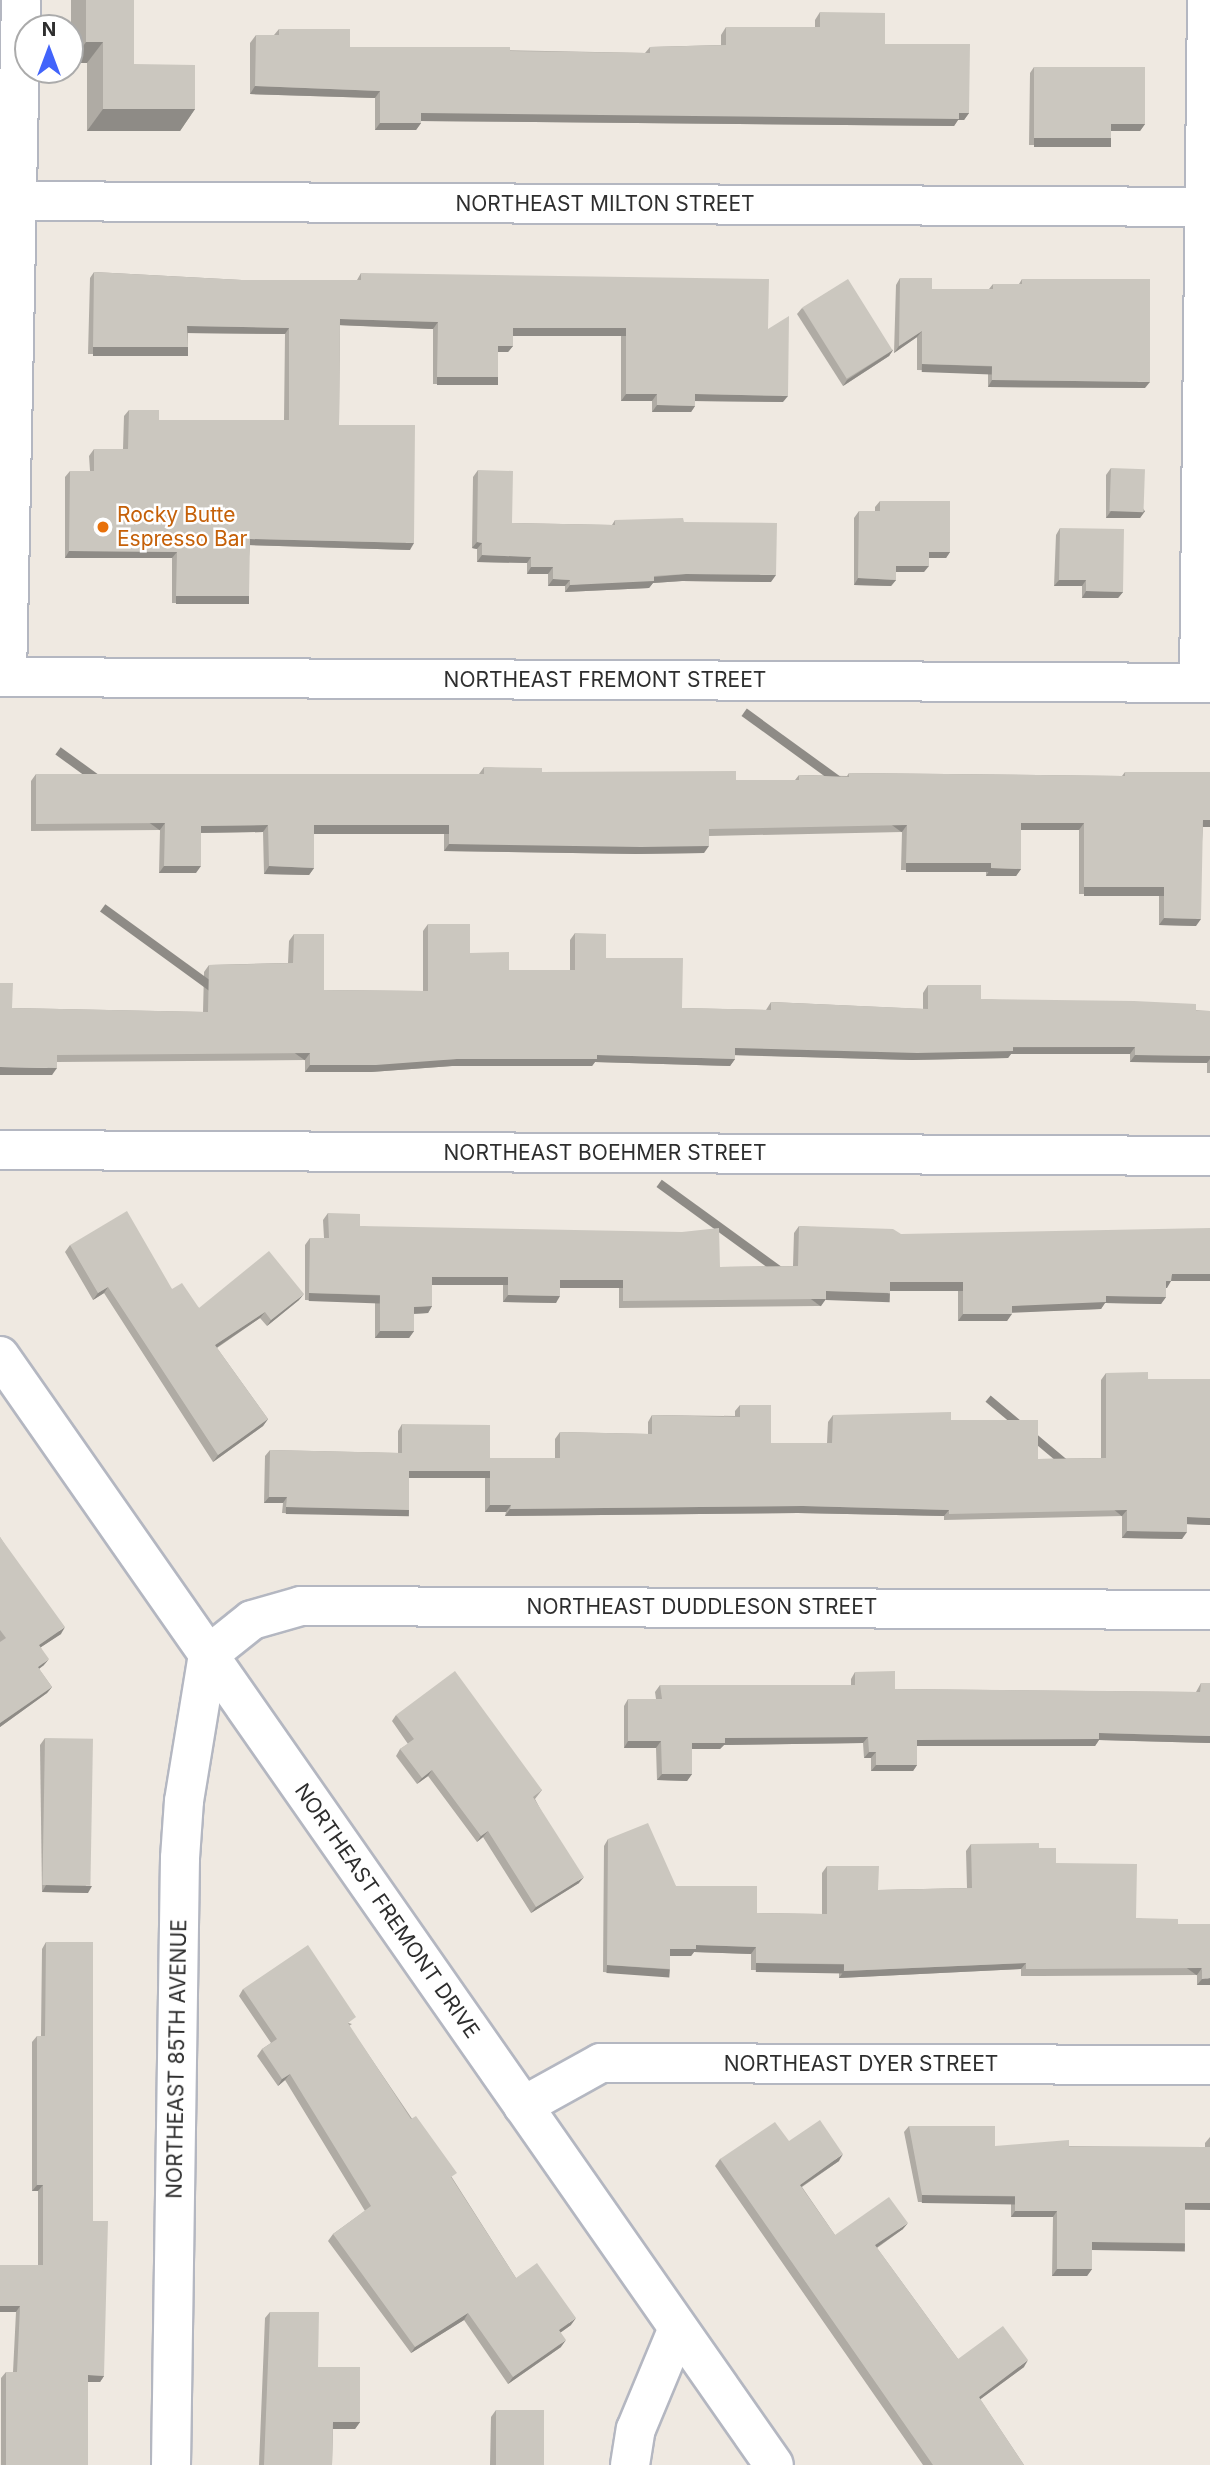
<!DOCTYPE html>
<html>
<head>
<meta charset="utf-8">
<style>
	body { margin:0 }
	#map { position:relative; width:1210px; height:2465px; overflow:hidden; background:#efe9e1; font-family:Inter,sans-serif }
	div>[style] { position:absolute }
	.roads { filter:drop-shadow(2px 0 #b4b7c1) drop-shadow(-2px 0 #b4b7c1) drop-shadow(0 2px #b4b7c1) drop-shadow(0 -2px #b4b7c1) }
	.minor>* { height:38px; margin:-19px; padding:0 19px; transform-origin:19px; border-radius:19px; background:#fff }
	.wall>* { inset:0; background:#afaba4 }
	.shaded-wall>* { inset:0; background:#8e8b86; transform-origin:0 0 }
	.building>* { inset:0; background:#cbc7bf; transform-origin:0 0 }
	.dots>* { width:19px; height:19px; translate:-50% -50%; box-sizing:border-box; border:4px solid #fff; border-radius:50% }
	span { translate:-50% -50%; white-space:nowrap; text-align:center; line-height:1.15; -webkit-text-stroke:5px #fff; paint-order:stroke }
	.street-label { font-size:21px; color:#2e2e2e }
	.food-label { font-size:21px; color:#c56008 }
	.left { translate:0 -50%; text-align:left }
	.north { position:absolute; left:14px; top:14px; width:70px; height:70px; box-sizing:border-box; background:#fff; border:2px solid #ababab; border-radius:50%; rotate:0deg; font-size:19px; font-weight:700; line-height:28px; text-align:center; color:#2e2e2e }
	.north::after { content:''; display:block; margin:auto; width:24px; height:32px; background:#4264fb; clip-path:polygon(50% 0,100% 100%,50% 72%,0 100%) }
</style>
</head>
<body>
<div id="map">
	<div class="roads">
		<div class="minor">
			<i style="left:0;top:201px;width:1210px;rotate:0.28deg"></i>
			<i style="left:0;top:677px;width:1210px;rotate:0.28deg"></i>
			<i style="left:7px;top:677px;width:677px;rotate:-88.82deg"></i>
			<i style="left:1199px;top:683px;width:683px;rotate:-89.33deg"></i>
			<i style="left:0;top:1150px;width:1210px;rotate:0.28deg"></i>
			<i style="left:0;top:1356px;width:1352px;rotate:55.09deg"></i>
			<i style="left:523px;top:2106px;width:89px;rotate:-28.9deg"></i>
			<i style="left:601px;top:2063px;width:609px;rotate:0.19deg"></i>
			<i style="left:171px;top:2465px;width:607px;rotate:-89.15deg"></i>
			<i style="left:180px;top:1858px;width:57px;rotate:-86deg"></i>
			<i style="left:184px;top:1801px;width:148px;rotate:-80.7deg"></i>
			<i style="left:208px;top:1655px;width:56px;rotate:-38.5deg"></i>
			<i style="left:252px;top:1620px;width:51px;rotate:-15.9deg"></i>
			<i style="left:301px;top:1606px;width:909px;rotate:0.25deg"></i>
			<i style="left:630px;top:2465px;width:36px;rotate:-81deg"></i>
			<i style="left:636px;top:2429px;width:109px;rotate:-67.4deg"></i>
		</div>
	</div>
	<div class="wall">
		<i style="clip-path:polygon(71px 0,134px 0,134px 64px,195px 109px,180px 131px,87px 131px,87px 63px,71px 63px)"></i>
		<i style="clip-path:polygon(820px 12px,885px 44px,969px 113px,964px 120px,958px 120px,954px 126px,421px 121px,421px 123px,416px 130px,375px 130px,375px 98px,250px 94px,250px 43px,256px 35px,274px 35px,279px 29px,350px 47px,645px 53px,650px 47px,721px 45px,721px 35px,726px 27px,815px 27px,815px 20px)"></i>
		<i style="clip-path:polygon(1034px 67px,1145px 124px,1140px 131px,1111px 131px,1111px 138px,1107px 145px,1029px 145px,1030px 73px)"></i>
		<i style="clip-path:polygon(94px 272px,242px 280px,357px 280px,361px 273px,768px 329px,783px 402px,695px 401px,695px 406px,691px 412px,652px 412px,652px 401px,621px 401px,621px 334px,513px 334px,513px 346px,508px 352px,498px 352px,498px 377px,493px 384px,433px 384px,433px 329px,340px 325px,339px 425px,410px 550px,250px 545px,245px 603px,172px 603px,172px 558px,65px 558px,65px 477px,70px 471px,90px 471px,89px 456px,94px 449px,123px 449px,124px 416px,129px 410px,159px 420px,284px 420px,285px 334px,188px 333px,188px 347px,183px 354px,88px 354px,90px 278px)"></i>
		<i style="clip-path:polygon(900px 278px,932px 289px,989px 289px,993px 284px,1019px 284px,1022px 279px,1145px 388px,988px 387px,988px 372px,917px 370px,917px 337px,894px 353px,896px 285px)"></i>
		<i style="clip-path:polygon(802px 308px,893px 350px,889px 356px,843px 386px,797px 314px)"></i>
		<i style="clip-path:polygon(1111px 468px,1145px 511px,1140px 518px,1106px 518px,1106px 475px)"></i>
		<i style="clip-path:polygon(478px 470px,512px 523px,612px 525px,615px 520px,684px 522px,771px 582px,682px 581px,653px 583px,649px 588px,565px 592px,565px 586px,548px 586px,548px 574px,527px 574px,527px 563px,477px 562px,477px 549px,472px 548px,473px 477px)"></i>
		<i style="clip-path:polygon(880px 501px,950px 552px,946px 558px,929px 558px,924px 572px,896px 572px,896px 580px,891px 586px,854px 585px,854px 518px,859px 511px,875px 511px,875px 507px)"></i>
		<i style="clip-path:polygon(1060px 528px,1123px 592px,1118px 598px,1082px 598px,1082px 586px,1054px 586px,1056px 535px)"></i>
		<i style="clip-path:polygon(484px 767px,542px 772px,736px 780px,795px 780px,799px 775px,847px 776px,849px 773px,1122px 776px,1125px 772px,1210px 772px,1210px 827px,1203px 827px,1196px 926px,1159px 925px,1159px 894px,1079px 894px,1079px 830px,1021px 830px,1021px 869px,1016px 876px,986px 876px,986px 870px,901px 870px,902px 832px,709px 836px,704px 853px,636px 854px,444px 851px,444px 832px,314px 832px,314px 868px,309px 875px,264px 874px,263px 832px,201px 833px,196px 873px,159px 873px,160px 830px,31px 831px,31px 781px,36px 774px,479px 774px)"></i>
		<i style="clip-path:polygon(428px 924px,470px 953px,509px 970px,570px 970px,570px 940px,575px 933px,606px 958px,682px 1008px,766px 1010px,771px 1002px,923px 1009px,923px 993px,928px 985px,981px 999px,1210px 1011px,1210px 1073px,1207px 1073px,1207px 1063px,1130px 1062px,1130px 1054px,1011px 1054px,1008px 1058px,912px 1060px,735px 1055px,735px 1059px,730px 1066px,595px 1062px,592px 1066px,452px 1066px,371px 1072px,305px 1072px,305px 1060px,57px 1062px,52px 1075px,12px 1008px,203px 1012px,204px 972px,209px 965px,288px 963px,289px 941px,294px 934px,324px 990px,423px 991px,423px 931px)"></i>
		<i style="clip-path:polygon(328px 1213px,360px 1226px,720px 1267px,793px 1266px,794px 1233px,799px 1226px,901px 1234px,1210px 1281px,1171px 1281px,1166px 1288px,1166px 1297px,1161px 1304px,1105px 1303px,1101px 1309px,1012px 1312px,1007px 1321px,958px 1321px,958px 1289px,890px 1289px,885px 1300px,826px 1298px,821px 1306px,619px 1308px,619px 1287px,560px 1287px,556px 1303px,503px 1302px,503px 1284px,432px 1284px,432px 1306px,428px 1313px,414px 1314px,414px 1331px,409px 1338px,375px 1338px,375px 1302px,305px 1300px,305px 1245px,310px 1238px,324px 1238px,323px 1220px)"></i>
		<i style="clip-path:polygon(70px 1245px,172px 1289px,199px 1308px,299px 1300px,267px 1326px,260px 1318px,217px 1348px,268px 1419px,263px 1426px,213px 1462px,104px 1293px,93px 1300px,65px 1252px)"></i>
		<i style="clip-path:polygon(1106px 1373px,1148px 1379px,1210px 1379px,1210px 1525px,1187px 1524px,1182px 1539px,1122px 1538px,1122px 1516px,944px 1520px,944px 1516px,798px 1513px,505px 1516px,506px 1512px,485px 1512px,485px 1477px,409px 1477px,409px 1510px,404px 1516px,282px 1513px,283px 1503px,264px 1503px,265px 1456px,270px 1450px,398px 1453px,398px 1431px,402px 1424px,490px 1459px,555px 1458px,555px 1439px,560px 1432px,648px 1434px,648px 1422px,652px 1415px,735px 1416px,735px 1411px,740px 1405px,771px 1443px,827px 1443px,828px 1422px,833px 1415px,951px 1420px,1038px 1459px,1101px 1458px,1101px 1380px)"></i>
		<i style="clip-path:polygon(0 1537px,61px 1634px,41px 1647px,44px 1665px,39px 1669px,52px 1687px,47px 1693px,0 1727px)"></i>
		<i style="clip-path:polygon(855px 1672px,895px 1689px,1196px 1692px,1201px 1683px,1210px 1683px,1210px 1743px,1099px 1740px,1095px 1746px,917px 1746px,917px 1765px,913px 1771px,871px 1771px,871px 1758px,864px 1758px,863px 1743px,724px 1745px,720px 1749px,692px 1749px,692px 1774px,687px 1781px,657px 1780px,656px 1748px,624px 1748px,624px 1706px,628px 1699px,656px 1699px,655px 1692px,660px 1685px,851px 1685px,851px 1679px)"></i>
		<i style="clip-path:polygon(396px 1715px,542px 1790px,535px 1799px,579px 1883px,531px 1913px,483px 1837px,477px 1842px,428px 1776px,417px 1784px,396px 1756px,400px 1749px,408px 1744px,392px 1721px)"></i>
		<i style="clip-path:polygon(45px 1738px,88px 1893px,42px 1892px,40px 1745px)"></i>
		<i style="clip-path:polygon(608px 1839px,676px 1886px,757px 1913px,822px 1914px,822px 1873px,827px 1866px,878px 1890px,967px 1888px,966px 1851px,971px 1844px,1039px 1848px,1056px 1863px,1136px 1918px,1178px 1924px,1210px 1985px,1197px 1985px,1197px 1975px,1021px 1976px,1021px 1969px,839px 1978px,839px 1971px,751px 1970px,751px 1954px,694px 1952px,691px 1956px,670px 1956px,670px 1969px,665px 1976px,603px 1972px,604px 1846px)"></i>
		<i style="clip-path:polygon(46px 1942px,93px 2221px,104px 2376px,100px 2382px,88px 2382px,88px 2465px,1px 2465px,1px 2378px,6px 2372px,13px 2372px,16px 2312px,0 2312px,38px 2265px,38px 2191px,32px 2191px,32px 2042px,37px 2036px,41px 2036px,42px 1949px)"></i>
		<i style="clip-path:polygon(243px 1989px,352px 2024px,349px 2026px,453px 2179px,516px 2278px,571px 2325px,560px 2333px,561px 2347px,508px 2384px,464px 2320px,411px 2353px,328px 2241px,333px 2234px,365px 2211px,285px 2080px,278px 2086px,257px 2056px,262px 2049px,271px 2043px,239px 1996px)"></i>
		<i style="clip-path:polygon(909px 2126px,995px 2146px,1205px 2147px,1205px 2143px,1210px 2137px,1210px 2210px,1185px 2210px,1185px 2243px,1181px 2250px,1092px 2249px,1092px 2269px,1087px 2276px,1052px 2276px,1053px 2217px,1011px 2217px,1011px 2203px,918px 2202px,904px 2132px)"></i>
		<i style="clip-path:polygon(789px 2141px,839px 2161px,802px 2187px,835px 2235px,903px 2229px,877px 2248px,958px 2359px,1024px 2367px,980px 2399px,1024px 2465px,923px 2465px,715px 2166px,720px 2159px)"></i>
		<i style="clip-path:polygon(270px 2312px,318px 2367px,360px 2422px,355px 2429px,333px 2429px,332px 2465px,259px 2465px,265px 2318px)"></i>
		<i style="clip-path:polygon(496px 2410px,544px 2465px,490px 2465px,491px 2417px)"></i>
	</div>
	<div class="shaded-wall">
		<i style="clip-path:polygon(86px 42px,103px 42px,87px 63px,71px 63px)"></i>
		<i style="clip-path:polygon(255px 86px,380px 91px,375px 98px,250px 94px)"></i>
		<i style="clip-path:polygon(103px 109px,195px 109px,180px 131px,87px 131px)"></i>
		<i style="clip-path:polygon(421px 113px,969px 113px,964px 120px,958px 120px,954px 126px,416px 121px)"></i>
		<i style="clip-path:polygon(380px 123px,421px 123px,416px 130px,375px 130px)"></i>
		<i style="clip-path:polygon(1111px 124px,1145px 124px,1140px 131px,1107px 131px)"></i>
		<i style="left:1034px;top:138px;width:77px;height:9px"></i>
		<i style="clip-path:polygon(340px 319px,438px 322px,433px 329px,336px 325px)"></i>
		<i style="clip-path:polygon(187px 326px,289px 328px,285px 334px,183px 333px)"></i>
		<i style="left:513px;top:328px;width:113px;height:8px"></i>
		<i style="clip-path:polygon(922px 331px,917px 337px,894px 353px,899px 346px)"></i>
		<i style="clip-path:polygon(498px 346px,513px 346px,508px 352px,493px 352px)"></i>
		<i style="left:93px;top:347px;width:95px;height:9px"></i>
		<i style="clip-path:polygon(893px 350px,889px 356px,843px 386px,847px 380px)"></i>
		<i style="left:922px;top:364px;width:70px;height:8px;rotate:2deg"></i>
		<i style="left:437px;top:377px;width:61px;height:8px"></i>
		<i style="clip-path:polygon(992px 380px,1150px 382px,1145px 388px,988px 387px)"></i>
		<i style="clip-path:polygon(626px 394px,657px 394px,652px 401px,621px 401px)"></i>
		<i style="clip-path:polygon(695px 394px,788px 396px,783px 402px,691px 401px)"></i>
		<i style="clip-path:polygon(657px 405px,695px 406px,691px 412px,652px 412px)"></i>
		<i style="clip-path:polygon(1111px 511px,1145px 511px,1140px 518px,1106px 518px)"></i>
		<i style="clip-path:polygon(250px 539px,414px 543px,410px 550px,245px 545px)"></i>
		<i style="clip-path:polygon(477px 542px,482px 543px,477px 549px,472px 548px)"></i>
		<i style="clip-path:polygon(69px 551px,177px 552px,172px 558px,65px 558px)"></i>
		<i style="clip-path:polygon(929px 552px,950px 552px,946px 558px,924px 558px)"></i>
		<i style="clip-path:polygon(482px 555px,531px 557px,527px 563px,477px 562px)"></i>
		<i style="clip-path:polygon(896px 566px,929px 566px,924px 572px,891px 572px)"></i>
		<i style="clip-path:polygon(531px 567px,553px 567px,548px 574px,527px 574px)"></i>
		<i style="clip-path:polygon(686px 574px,776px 575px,771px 582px,682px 581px,653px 583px,649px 588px,565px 592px,570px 585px)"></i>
		<i style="clip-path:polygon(858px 578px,896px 580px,891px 586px,854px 585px)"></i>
		<i style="clip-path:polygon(553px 579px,570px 580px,565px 586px,548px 586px)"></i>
		<i style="clip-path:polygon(1059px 580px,1086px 580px,1082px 586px,1054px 586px)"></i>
		<i style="clip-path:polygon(1086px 591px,1123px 592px,1118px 598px,1082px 598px)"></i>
		<i style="left:176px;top:596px;width:73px;height:8px"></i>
		<i style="clip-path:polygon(1203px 820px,1210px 820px,1210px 827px,1198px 827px)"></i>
		<i style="left:165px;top:823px;width:9px;height:129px;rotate:126deg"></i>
		<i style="clip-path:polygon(1021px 823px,1084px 823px,1079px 830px,1016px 830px)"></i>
		<i style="clip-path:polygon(268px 825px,263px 832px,196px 833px,201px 826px)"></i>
		<i style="left:314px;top:825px;width:135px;height:9px"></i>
		<i style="left:907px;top:825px;width:9px;height:198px;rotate:126deg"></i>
		<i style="clip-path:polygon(449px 844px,709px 846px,704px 853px,636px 854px,444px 851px)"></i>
		<i style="left:906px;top:863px;width:85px;height:9px"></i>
		<i style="clip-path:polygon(164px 866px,201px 866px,196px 873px,159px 873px)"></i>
		<i style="clip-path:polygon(269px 866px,314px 868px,309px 875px,264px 874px)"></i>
		<i style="clip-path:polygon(991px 868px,1021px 869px,1016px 876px,986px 876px)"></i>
		<i style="left:1084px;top:887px;width:80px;height:9px"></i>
		<i style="clip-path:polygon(1164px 918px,1201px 919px,1196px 926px,1159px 925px)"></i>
		<i style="clip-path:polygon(1135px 1047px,1130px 1054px,1011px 1054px,1008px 1058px,912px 1060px,730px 1055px,735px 1048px)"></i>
		<i style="left:310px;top:1053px;width:9px;height:253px;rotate:126deg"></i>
		<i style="clip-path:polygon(597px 1055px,735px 1059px,730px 1066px,595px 1062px,592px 1066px,452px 1066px,371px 1072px,305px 1072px,310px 1065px,457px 1059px)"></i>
		<i style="clip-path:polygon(1135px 1055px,1210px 1056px,1210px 1059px,1207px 1063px,1130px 1062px)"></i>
		<i style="clip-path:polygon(0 1067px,57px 1068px,52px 1075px,0 1075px)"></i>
		<i style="clip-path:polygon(1172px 1274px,1210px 1274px,1210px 1281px,1171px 1281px,1167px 1288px,1161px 1288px)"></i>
		<i style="left:432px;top:1277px;width:76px;height:8px"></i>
		<i style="left:560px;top:1280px;width:63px;height:8px"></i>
		<i style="left:890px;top:1282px;width:73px;height:9px"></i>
		<i style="clip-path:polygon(108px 1287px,104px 1293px,93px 1300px,98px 1293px)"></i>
		<i style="left:826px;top:1291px;width:64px;height:9px;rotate:2deg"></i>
		<i style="left:309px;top:1293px;width:71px;height:8px;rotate:2deg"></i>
		<i style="clip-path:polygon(304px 1294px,299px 1300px,267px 1326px,271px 1320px)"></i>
		<i style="clip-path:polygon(508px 1295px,560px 1296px,556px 1303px,503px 1302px)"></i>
		<i style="clip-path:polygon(1106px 1296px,1166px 1297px,1161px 1304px,1105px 1303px,1101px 1309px,1007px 1313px,1012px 1306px)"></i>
		<i style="left:826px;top:1299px;width:9px;height:203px;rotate:126deg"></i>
		<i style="clip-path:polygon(432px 1306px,428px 1313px,409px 1314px,414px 1307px)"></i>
		<i style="clip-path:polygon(265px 1312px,260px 1318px,210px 1352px,215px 1345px)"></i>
		<i style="clip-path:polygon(963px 1314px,1012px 1314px,1007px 1321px,958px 1321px)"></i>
		<i style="clip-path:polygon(380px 1331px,414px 1331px,409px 1338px,375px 1338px)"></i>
		<i style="clip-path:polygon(268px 1419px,263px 1426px,213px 1462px,218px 1455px)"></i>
		<i style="left:409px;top:1471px;width:81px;height:7px"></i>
		<i style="clip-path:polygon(269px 1497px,287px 1497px,283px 1503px,264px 1503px)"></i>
		<i style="clip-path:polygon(490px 1505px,511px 1505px,506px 1512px,485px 1512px)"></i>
		<i style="clip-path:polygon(803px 1506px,949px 1510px,944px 1516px,798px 1513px,505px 1516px,510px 1509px)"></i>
		<i style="left:286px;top:1507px;width:123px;height:7px;rotate:1deg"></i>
		<i style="left:1127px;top:1510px;width:8px;height:178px;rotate:130deg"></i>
		<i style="clip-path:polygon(1187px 1517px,1210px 1518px,1210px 1525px,1182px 1524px)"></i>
		<i style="clip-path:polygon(1127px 1531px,1187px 1532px,1182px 1539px,1122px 1538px)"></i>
		<i style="clip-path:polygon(65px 1627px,61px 1634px,35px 1651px,39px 1645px)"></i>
		<i style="clip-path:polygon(49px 1659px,44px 1665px,33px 1673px,38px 1667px)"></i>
		<i style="clip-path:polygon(52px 1687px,47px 1693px,0 1727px,0 1723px)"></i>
		<i style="clip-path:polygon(1099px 1733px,1210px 1736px,1210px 1743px,1099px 1740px,1095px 1746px,912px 1746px,917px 1740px)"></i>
		<i style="clip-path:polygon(868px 1737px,863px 1743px,724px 1745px,720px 1749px,687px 1749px,692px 1743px,725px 1738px)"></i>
		<i style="clip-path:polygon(628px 1741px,661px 1741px,656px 1748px,624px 1748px)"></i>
		<i style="clip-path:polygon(869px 1752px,876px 1752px,871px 1758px,864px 1758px)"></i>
		<i style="clip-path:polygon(876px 1765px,917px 1765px,913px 1771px,871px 1771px)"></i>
		<i style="clip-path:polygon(432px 1770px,428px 1776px,417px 1784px,422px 1778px)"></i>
		<i style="clip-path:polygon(662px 1774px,692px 1774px,687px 1781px,657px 1780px)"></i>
		<i style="clip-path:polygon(488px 1831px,483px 1837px,477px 1842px,481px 1836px)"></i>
		<i style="clip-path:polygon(584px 1877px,579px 1883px,531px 1913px,536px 1907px)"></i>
		<i style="clip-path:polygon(46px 1885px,92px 1886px,88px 1893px,42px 1892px)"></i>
		<i style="clip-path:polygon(696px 1945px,756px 1947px,751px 1954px,694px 1952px,691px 1956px,665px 1956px,670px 1949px)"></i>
		<i style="left:756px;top:1963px;width:88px;height:9px;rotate:1deg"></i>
		<i style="clip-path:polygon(1026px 1963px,1021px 1969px,839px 1978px,844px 1971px)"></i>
		<i style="left:607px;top:1965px;width:63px;height:8px;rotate:4deg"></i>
		<i style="left:1202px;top:1968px;width:9px;height:176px;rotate:126deg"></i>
		<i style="clip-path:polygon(1210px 1978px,1210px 1985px,1197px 1985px,1202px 1979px)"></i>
		<i style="clip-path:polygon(290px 2074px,285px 2080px,278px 2086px,282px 2079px)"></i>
		<i style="clip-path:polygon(843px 2154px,839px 2161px,795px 2191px,800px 2185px)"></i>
		<i style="clip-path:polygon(37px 2185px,43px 2185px,38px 2191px,32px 2191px)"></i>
		<i style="left:922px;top:2195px;width:93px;height:8px;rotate:1deg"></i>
		<i style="clip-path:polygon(1185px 2203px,1210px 2203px,1210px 2210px,1181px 2209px)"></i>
		<i style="clip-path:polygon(1015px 2211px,1057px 2211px,1053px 2217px,1011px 2217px)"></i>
		<i style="clip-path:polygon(908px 2223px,903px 2229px,870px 2252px,875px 2245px)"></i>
		<i style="left:1092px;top:2242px;width:93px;height:8px;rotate:1deg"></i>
		<i style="clip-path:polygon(1057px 2269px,1092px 2269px,1087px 2276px,1052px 2276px)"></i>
		<i style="clip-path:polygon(0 2306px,20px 2306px,16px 2312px,0 2312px)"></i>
		<i style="clip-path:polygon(468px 2313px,464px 2320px,411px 2353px,415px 2347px)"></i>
		<i style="clip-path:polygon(576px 2318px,571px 2325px,554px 2337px,559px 2330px)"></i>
		<i style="clip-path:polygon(566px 2340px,561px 2347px,508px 2384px,513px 2377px)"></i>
		<i style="clip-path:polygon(1028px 2360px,1024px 2367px,974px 2404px,979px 2397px)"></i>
		<i style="clip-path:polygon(88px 2375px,104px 2376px,100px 2382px,83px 2382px)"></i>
		<i style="clip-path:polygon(333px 2422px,360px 2422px,355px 2429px,328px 2429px)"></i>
	</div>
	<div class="building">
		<i style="clip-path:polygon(86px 0,134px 0,134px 64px,195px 65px,195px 109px,103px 109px,103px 42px,86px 42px)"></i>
		<i style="clip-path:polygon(820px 12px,885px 13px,885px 44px,970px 44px,969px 113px,959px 113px,959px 119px,421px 113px,421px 123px,380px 123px,380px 91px,255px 86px,256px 35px,279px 35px,279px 29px,350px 29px,350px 47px,510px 47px,510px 51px,650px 53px,650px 47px,726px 45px,726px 27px,820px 27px)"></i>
		<i style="clip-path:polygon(1034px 67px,1145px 67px,1145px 124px,1111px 124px,1111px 138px,1034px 138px)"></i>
		<i style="clip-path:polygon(94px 272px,242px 280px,361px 280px,361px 273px,769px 279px,768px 329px,789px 316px,788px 396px,695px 394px,695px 406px,657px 405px,657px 394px,626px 394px,626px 328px,513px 328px,513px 346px,498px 346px,498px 377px,437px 377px,438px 322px,340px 319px,339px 425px,415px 425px,414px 543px,250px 539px,249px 596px,176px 596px,177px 552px,69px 551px,70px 471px,94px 471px,94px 449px,128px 449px,129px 410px,159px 410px,159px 420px,289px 420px,289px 328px,187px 326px,188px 347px,93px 347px)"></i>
		<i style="clip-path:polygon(900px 278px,932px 278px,932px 289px,993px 289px,993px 284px,1022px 284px,1022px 279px,1150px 279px,1150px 382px,992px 380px,992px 366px,922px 364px,922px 331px,899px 346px)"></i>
		<i style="left:848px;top:279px;width:84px;height:54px;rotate:58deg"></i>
		<i style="left:1111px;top:468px;width:34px;height:43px;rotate:2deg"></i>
		<i style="clip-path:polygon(478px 470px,513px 471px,512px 523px,615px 525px,615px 520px,683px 518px,684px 522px,777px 523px,776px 575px,686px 574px,654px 576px,654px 581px,570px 585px,570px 580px,553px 579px,553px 567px,531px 567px,531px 557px,482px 555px,482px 543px,477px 542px)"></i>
		<i style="clip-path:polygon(880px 501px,950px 501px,950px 552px,929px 552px,929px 566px,896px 566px,896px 580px,858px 578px,859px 511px,880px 511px)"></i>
		<i style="clip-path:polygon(1060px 528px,1124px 529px,1123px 592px,1086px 591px,1086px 580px,1059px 580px)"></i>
		<i style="clip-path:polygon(484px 767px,542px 768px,542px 772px,736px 771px,736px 780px,799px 780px,799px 775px,849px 777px,849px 773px,1125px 776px,1125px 772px,1210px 772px,1210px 820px,1203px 820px,1201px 919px,1164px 918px,1164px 887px,1084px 887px,1084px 823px,1021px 823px,1021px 869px,991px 868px,991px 863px,906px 863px,907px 825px,709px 829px,709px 846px,641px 847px,449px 844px,449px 825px,314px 825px,314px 868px,269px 866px,268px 825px,201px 826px,201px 866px,164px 866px,165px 823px,36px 824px,36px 774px,484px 774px)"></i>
		<i style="clip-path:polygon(428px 924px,470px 924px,470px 953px,509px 952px,509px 970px,575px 970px,575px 933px,606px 934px,606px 958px,683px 958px,682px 1008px,771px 1010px,771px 1002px,928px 1009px,928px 985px,981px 985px,981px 999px,1134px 1001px,1196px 1004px,1196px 1011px,1210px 1011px,1210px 1056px,1135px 1055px,1135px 1047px,1013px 1047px,1013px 1051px,917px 1053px,735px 1048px,735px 1059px,597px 1055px,597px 1059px,457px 1059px,376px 1065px,310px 1065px,310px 1053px,57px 1055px,57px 1068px,0 1067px,0 983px,13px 983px,12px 1008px,208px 1012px,209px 965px,293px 963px,294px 934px,324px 934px,324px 990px,428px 991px)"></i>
		<i style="clip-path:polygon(127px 1211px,172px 1289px,182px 1283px,199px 1308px,269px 1251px,304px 1294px,271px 1320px,265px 1312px,215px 1345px,268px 1419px,218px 1455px,108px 1287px,98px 1293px,70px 1245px)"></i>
		<i style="clip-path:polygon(328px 1213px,360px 1214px,360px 1226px,682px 1232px,719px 1228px,720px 1267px,798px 1266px,799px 1226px,893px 1229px,901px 1234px,1210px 1228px,1210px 1274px,1172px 1274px,1171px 1281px,1166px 1281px,1166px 1297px,1106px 1296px,1106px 1302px,1012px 1306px,1012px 1314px,963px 1314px,963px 1282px,890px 1282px,890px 1293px,826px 1291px,826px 1299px,623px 1301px,623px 1280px,560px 1280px,560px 1296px,508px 1295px,508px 1277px,432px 1277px,432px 1306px,414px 1307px,414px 1331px,380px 1331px,380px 1295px,309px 1293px,310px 1238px,329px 1238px)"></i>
		<i style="clip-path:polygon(1148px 1372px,1148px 1379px,1210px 1379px,1210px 1518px,1187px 1517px,1187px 1532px,1127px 1531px,1127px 1510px,949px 1514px,949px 1510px,803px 1506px,510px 1509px,511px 1505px,490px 1505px,490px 1458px,560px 1458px,560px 1432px,652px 1434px,652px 1415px,740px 1417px,740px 1405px,771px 1405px,771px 1443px,832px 1443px,833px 1415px,951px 1412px,951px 1420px,1038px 1420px,1038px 1459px,1106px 1458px,1106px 1373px)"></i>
		<i style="clip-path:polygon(402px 1424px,490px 1425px,490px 1471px,409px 1471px,409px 1510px,286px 1507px,287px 1497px,269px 1497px,270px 1450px,402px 1453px)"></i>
		<i style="clip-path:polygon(0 1537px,65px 1627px,39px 1645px,49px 1659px,38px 1667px,52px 1687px,0 1723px,0 1642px,6px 1638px,0 1630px)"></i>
		<i style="clip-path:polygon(455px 1671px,542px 1790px,533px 1797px,584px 1877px,536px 1907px,488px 1831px,481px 1836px,432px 1770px,422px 1778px,400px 1749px,414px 1739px,396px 1715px)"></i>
		<i style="clip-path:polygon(895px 1671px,895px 1689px,1200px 1692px,1201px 1683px,1210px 1683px,1210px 1736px,1099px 1733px,1099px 1739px,917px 1740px,917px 1765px,876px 1765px,876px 1752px,869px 1752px,868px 1737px,725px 1738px,725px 1743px,692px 1743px,692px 1774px,662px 1774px,661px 1741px,628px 1741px,628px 1699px,662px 1699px,660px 1685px,855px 1685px,855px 1672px)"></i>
		<i style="left:45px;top:1738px;width:48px;height:147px;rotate:1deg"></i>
		<i style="clip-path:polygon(648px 1823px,676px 1886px,757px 1886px,757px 1913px,827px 1914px,827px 1866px,879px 1866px,878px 1890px,972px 1888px,971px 1844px,1039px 1843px,1039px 1848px,1056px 1848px,1056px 1863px,1137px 1864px,1136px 1918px,1178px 1919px,1178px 1924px,1210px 1924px,1210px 1978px,1202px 1979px,1202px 1968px,1026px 1969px,1026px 1963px,844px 1971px,844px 1964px,756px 1963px,756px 1947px,696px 1945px,696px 1949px,670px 1949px,670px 1969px,607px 1965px,608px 1839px)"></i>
		<i style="clip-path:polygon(46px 1942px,93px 1942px,93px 2221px,108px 2221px,104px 2376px,88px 2375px,88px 2465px,6px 2465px,6px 2372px,17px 2372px,20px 2306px,0 2306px,0 2265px,43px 2265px,43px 2185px,37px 2185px,37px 2036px,45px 2036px)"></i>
		<i style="clip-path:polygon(308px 1945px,356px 2017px,348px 2023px,411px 2119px,416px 2116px,457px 2173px,451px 2177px,516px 2278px,537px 2263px,576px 2318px,559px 2330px,566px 2340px,513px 2377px,468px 2313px,415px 2347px,333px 2234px,371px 2206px,290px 2074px,282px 2079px,262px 2049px,277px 2039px,243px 1989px)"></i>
		<i style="clip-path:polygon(820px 2120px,843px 2154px,800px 2185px,835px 2235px,889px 2197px,908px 2223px,875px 2245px,958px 2359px,1003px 2326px,1028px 2360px,979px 2397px,1024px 2465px,933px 2465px,720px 2159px,775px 2122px,789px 2141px)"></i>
		<i style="clip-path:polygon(909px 2126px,995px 2126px,995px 2146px,1069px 2140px,1069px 2147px,1210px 2147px,1210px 2137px,1210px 2203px,1185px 2203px,1185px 2243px,1092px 2242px,1092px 2269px,1057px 2269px,1057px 2211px,1015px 2211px,1015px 2196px,922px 2195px)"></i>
		<i style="clip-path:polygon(270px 2312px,319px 2312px,318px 2367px,360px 2367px,360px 2422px,333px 2422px,332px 2465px,264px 2465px)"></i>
		<i style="left:496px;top:2410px;width:48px;height:55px"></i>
	</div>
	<div class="dots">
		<i style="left:103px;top:527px;background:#e8710a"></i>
	</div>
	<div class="street-label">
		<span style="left:605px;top:204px">NORTHEAST MILTON STREET</span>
		<span style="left:605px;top:680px">NORTHEAST FREMONT STREET</span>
		<span style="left:605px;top:1153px">NORTHEAST BOEHMER STREET</span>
		<span style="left:702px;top:1607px">NORTHEAST DUDDLESON STREET</span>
		<span style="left:387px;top:1911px;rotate:55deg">NORTHEAST FREMONT DRIVE</span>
		<span style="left:177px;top:2059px;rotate:-89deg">NORTHEAST 85TH AVENUE</span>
		<span style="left:861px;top:2064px">NORTHEAST DYER STREET</span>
	</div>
	<div class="food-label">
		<span class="left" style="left:117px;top:527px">Rocky Butte<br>Espresso Bar</span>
	</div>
	<div class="north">N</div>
</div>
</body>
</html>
